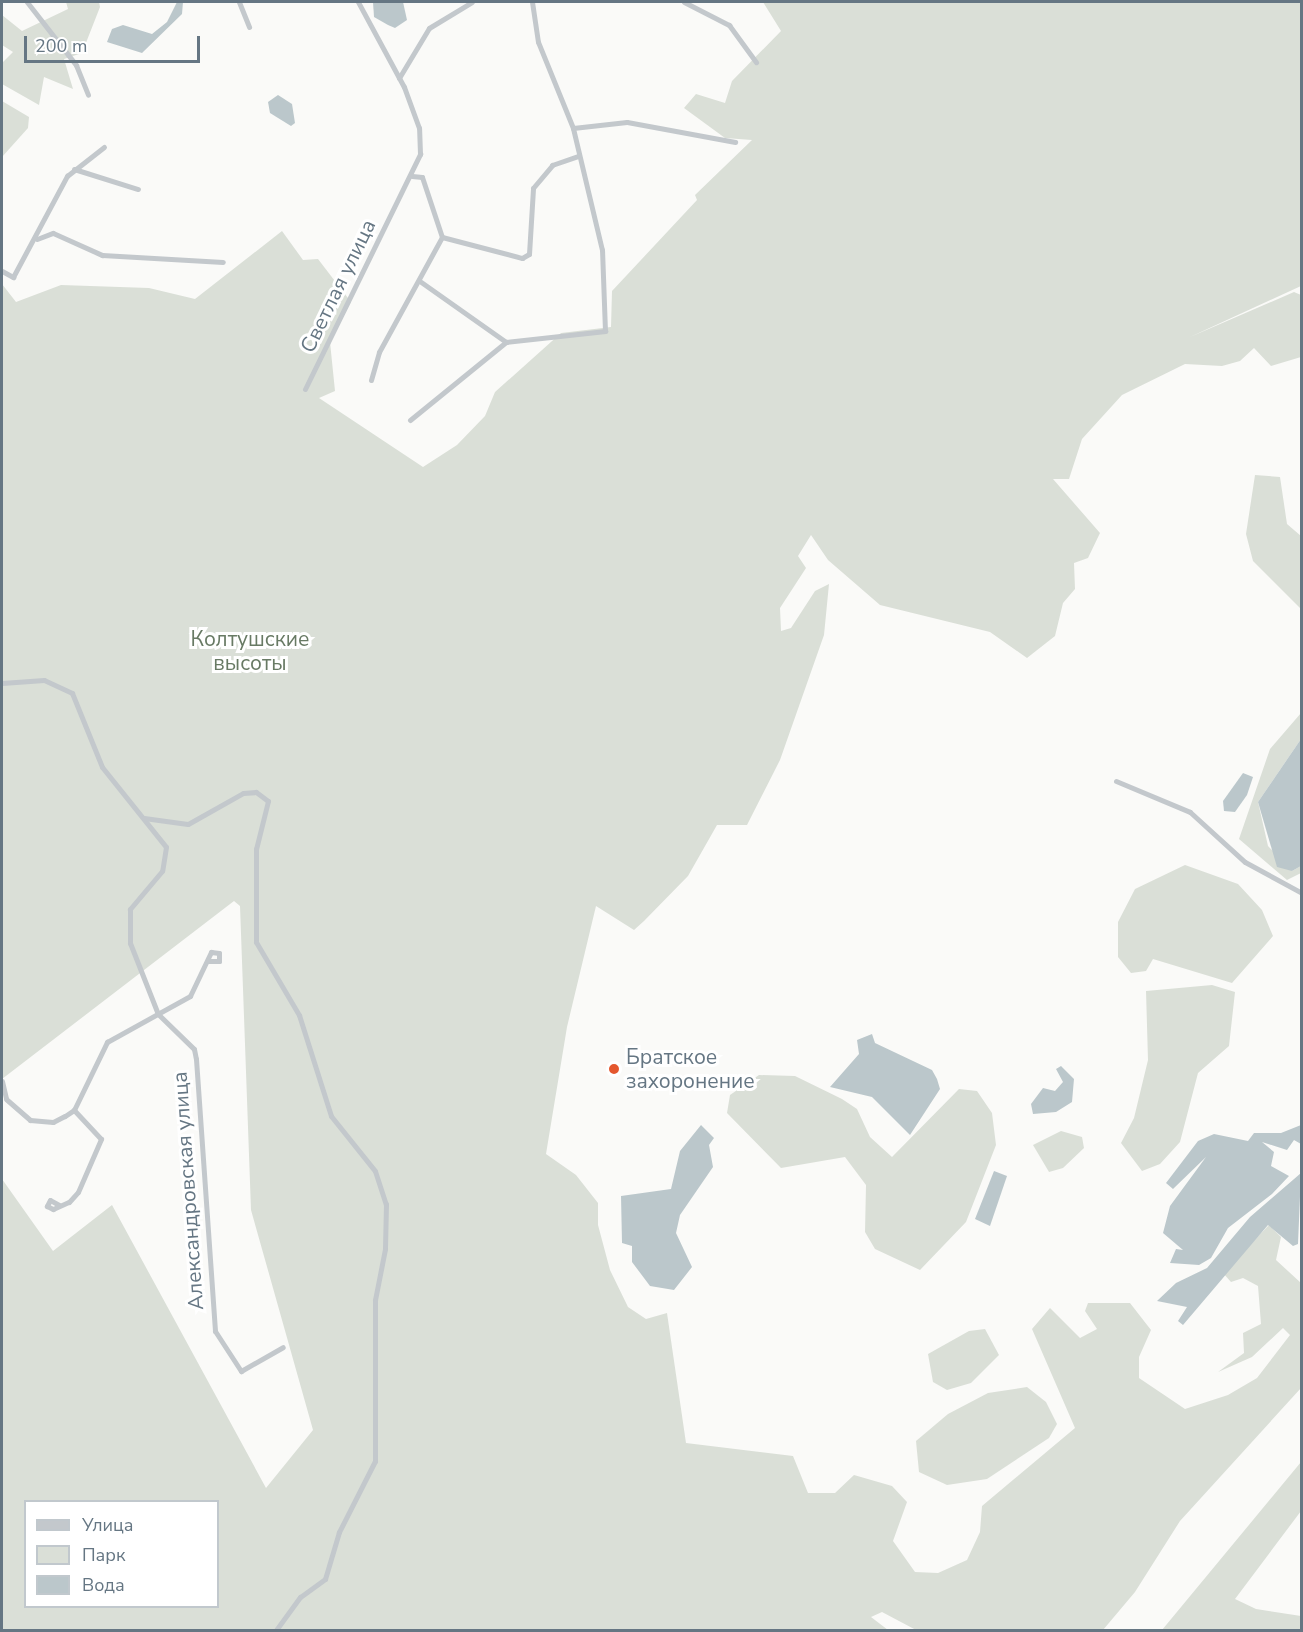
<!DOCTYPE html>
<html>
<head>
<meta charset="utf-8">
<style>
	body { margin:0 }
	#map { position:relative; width:1303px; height:1632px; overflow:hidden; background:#fafaf8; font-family:"Nunito Sans",sans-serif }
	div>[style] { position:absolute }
	.green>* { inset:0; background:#dadfd7 }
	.water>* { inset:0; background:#bbc7cb }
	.minor>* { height:5px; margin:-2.5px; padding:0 2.5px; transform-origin:2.5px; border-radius:2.5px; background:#c3c8cc }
	.dots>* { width:16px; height:16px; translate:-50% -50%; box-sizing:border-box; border:3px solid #fff; border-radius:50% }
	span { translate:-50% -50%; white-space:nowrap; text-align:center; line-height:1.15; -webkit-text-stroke:6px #fff; paint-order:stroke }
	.street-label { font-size:21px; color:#657683 }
	.park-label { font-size:21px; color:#687a64 }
	.poi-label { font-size:21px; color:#657683 }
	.left { translate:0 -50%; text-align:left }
	.frame { position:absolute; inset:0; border:3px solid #657683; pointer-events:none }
	.legend { position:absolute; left:24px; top:1500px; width:195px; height:108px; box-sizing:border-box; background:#fff; border:2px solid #c1c8cd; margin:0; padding:8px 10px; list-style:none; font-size:18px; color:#657683 }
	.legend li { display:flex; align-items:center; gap:12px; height:30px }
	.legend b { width:30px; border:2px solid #c1c8cd }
	.scale { position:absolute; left:24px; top:36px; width:176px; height:27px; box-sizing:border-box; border:3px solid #657683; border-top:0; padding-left:8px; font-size:18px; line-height:21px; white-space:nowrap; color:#657683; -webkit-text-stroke:4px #fff; paint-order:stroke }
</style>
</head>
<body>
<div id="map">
	<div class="green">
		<i style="clip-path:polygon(66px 2px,99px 2px,100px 7px,82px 53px,64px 59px,73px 89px,44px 77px,39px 105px,2px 84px,2px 63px,13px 52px,2px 45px,2px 15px,22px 31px,68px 9px)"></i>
		<i style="clip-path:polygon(evenodd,763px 2px,1301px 2px,1301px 286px,1190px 337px,1294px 292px,1301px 295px,1301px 357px,1271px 366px,1254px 348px,1240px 361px,1222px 366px,1185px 364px,1122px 395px,1082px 439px,1069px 479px,1053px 479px,1100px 533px,1088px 558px,1074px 563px,1075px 589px,1063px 603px,1055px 636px,1027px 658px,990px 632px,880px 605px,828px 560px,811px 535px,798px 556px,806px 568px,780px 608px,781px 631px,791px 628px,815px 591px,829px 584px,824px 635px,780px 760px,747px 825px,717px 825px,688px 876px,644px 921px,634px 930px,596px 906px,567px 1027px,546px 1154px,576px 1175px,598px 1203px,598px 1225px,610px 1270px,628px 1307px,646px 1319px,667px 1313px,686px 1443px,793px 1456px,808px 1493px,835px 1493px,854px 1475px,892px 1486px,907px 1502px,893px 1541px,915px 1572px,938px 1573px,967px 1560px,980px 1532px,982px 1506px,1075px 1428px,1032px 1329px,1050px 1308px,1080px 1338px,1097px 1329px,1085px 1311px,1088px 1303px,1130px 1303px,1151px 1330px,1139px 1357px,1139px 1378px,1185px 1409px,1228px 1395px,1257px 1378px,1290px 1335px,1283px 1328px,1252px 1357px,1218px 1372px,1244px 1353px,1243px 1333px,1261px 1324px,1258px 1286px,1243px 1278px,1231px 1282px,1223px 1273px,1269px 1225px,1281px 1237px,1276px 1260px,1301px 1283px,1301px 1388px,1180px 1521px,1135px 1592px,1103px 1630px,916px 1630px,882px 1612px,871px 1617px,888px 1630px,2px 1630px,2px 1179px,53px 1251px,112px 1205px,266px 1488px,313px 1430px,251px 1210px,240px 906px,234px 901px,2px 1079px,2px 284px,16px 302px,61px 285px,149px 288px,195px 299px,282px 231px,303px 260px,318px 259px,351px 302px,330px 342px,335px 391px,319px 398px,423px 467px,457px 445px,485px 416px,495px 392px,561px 333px,611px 327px,612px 291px,697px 200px,695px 195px,752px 140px,725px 138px,684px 108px,696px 94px,725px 103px,732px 81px,781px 31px,763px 2px,26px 1502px,218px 1502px,218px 1606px,26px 1606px,26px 1502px)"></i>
		<i style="clip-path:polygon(2px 101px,29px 117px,28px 128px,2px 157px)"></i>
		<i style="clip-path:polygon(1255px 475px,1280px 477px,1287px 524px,1301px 536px,1301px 609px,1253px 561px,1246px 534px)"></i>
		<i style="clip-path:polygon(1301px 713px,1301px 739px,1258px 802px,1268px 846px,1292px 871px,1301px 866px,1301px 873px,1287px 880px,1239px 839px,1270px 749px)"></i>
		<i style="clip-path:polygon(1185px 865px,1238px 884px,1262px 910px,1273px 936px,1232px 983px,1153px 959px,1146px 971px,1131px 973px,1118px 957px,1118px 922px,1135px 889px)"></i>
		<i style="clip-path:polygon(1212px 985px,1235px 992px,1229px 1046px,1198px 1073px,1180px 1142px,1160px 1164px,1142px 1171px,1121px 1143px,1134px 1118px,1148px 1060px,1146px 991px)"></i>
		<i style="clip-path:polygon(759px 1075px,795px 1076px,842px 1099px,857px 1109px,870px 1137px,892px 1157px,959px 1089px,977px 1091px,992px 1113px,996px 1145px,966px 1222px,920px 1270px,875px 1249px,865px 1232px,866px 1185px,845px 1157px,781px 1168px,727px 1113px,730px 1095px)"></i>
		<i style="clip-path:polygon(1061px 1131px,1082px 1137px,1084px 1148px,1063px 1168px,1049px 1172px,1033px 1145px)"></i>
		<i style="clip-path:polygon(985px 1329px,999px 1355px,971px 1383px,947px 1390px,933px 1382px,928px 1354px,969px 1331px)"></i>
		<i style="clip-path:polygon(1027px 1387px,1046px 1402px,1057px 1424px,1049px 1438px,987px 1479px,947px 1485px,919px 1472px,916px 1441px,948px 1414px,988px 1393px)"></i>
		<i style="clip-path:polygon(1301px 1462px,1301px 1511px,1235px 1599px,1256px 1609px,1301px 1616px,1301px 1630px,1162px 1630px)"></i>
	</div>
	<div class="water">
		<i style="clip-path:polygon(177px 2px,183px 2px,182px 14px,142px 53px,107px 42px,112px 29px,123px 25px,152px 34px,167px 22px)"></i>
		<i style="clip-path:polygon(373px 2px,403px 2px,407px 20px,395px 28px,388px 25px,374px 17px)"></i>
		<i style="clip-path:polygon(278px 95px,292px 104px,295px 123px,291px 126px,270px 113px,268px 102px)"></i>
		<i style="clip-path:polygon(1301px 739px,1301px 866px,1292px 871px,1277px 867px,1258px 802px)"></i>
		<i style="clip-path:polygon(1243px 773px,1253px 777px,1247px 795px,1235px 812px,1224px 811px,1223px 801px)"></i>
		<i style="clip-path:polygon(872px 1034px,875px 1043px,932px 1070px,937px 1079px,940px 1089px,910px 1135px,872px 1097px,830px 1087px,859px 1054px,857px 1040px)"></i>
		<i style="clip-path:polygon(1061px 1066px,1074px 1079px,1072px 1102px,1056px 1112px,1033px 1114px,1031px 1104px,1043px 1088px,1055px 1091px,1063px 1082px,1056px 1069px)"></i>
		<i style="clip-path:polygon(701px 1125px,714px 1138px,709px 1145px,713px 1167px,680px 1215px,676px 1233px,692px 1267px,674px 1290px,650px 1286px,632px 1262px,632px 1246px,622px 1243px,621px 1196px,671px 1189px,680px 1151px)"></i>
		<i style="clip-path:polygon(1301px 1125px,1301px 1144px,1294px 1140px,1287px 1150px,1262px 1142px,1274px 1152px,1271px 1166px,1289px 1176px,1272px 1194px,1228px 1228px,1211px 1258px,1199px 1265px,1170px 1263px,1176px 1249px,1183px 1250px,1163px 1233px,1170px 1206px,1206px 1157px,1173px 1189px,1166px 1183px,1198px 1141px,1214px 1134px,1248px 1141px,1254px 1133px,1281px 1133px)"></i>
		<i style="clip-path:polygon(994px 1171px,1007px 1176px,990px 1226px,975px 1219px)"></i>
		<i style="clip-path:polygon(1301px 1173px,1298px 1244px,1293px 1246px,1268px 1225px,1183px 1325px,1178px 1321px,1187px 1307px,1157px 1301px,1176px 1283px,1207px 1268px,1250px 1217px)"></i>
	</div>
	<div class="minor">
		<i style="left:27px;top:2px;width:80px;rotate:52.1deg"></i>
		<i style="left:76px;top:65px;width:32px;rotate:68deg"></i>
		<i style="left:239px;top:2px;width:27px;rotate:68deg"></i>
		<i style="left:684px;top:2px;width:51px;rotate:27.1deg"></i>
		<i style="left:729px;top:25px;width:46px;rotate:53.9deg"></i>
		<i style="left:399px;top:78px;width:58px;rotate:-59deg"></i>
		<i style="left:429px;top:28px;width:50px;rotate:-31.2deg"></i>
		<i style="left:573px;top:128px;width:54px;rotate:-6.3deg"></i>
		<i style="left:627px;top:122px;width:110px;rotate:10.5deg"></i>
		<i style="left:74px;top:169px;width:67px;rotate:17.4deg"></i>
		<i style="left:412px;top:176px;width:10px;rotate:6deg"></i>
		<i style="left:422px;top:177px;width:63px;rotate:71.6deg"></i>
		<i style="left:37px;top:239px;width:17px;rotate:-21deg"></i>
		<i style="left:53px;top:233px;width:54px;rotate:24.2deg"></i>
		<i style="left:102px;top:255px;width:121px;rotate:3.3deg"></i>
		<i style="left:2px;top:271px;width:13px;rotate:29deg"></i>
		<i style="left:13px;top:277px;width:115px;rotate:-61.9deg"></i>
		<i style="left:67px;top:176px;width:47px;rotate:-38.1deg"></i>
		<i style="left:421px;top:282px;width:104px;rotate:35.2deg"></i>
		<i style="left:371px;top:380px;width:29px;rotate:-74deg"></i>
		<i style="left:379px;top:352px;width:131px;rotate:-61.3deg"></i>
		<i style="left:442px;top:237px;width:83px;rotate:14.7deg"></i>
		<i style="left:522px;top:258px;width:8px;rotate:-30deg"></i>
		<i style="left:529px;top:254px;width:66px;rotate:-86.5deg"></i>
		<i style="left:533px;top:188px;width:30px;rotate:-50deg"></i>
		<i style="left:552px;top:165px;width:28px;rotate:-19deg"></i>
		<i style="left:305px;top:389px;width:262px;rotate:-63.9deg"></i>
		<i style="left:420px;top:154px;width:26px;rotate:-92deg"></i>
		<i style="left:419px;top:128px;width:44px;rotate:-110.1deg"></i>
		<i style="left:404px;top:87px;width:97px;rotate:-118.4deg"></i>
		<i style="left:410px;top:420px;width:124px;rotate:-39.1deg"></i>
		<i style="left:506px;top:342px;width:100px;rotate:-6.3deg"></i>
		<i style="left:605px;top:331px;width:81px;rotate:-92.1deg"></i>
		<i style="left:602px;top:250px;width:125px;rotate:-103.4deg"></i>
		<i style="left:573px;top:128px;width:93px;rotate:-112.1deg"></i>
		<i style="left:538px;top:42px;width:40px;rotate:-98.5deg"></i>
		<i style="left:2px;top:683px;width:42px;rotate:-4.1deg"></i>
		<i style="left:44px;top:680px;width:31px;rotate:25deg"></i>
		<i style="left:72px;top:693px;width:80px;rotate:67.9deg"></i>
		<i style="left:102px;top:767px;width:102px;rotate:51.3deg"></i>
		<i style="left:166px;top:847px;width:24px;rotate:99deg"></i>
		<i style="left:162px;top:871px;width:50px;rotate:130.1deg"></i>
		<i style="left:130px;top:909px;width:34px;rotate:90deg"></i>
		<i style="left:130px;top:943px;width:76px;rotate:68.5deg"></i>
		<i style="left:158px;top:1014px;width:50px;rotate:44.2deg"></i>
		<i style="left:194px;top:1049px;width:10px;rotate:79deg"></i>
		<i style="left:196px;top:1059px;width:273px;rotate:86deg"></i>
		<i style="left:215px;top:1331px;width:48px;rotate:57deg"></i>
		<i style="left:241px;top:1371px;width:48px;rotate:-29.7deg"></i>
		<i style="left:1116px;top:781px;width:80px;rotate:22.7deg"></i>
		<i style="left:1190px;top:812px;width:74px;rotate:42.3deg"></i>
		<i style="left:1245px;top:862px;width:65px;rotate:28.5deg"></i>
		<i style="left:144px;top:818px;width:44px;rotate:7.8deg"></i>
		<i style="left:188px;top:824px;width:63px;rotate:-29.4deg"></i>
		<i style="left:243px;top:793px;width:13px;rotate:-4deg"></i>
		<i style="left:256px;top:792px;width:15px;rotate:37deg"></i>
		<i style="left:268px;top:801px;width:49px;rotate:104deg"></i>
		<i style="left:256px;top:849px;width:93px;rotate:90deg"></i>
		<i style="left:256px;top:942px;width:85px;rotate:59.5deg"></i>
		<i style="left:299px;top:1015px;width:106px;rotate:72.4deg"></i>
		<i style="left:331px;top:1116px;width:70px;rotate:51.3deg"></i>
		<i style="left:375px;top:1171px;width:35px;rotate:72deg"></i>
		<i style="left:386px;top:1204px;width:45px;rotate:91.3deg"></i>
		<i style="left:385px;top:1249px;width:52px;rotate:101.1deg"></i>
		<i style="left:375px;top:1300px;width:161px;rotate:90deg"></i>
		<i style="left:375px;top:1461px;width:80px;rotate:116.9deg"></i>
		<i style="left:339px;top:1532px;width:49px;rotate:106.6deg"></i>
		<i style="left:325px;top:1579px;width:31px;rotate:144deg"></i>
		<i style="left:300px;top:1597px;width:41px;rotate:126deg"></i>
		<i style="left:2px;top:1081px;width:18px;rotate:77deg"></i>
		<i style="left:6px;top:1099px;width:32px;rotate:41deg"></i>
		<i style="left:30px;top:1120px;width:23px;rotate:5deg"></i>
		<i style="left:53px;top:1122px;width:13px;rotate:-27deg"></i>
		<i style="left:65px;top:1116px;width:11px;rotate:-34deg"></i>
		<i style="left:74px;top:1110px;width:76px;rotate:-64.1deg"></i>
		<i style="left:107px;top:1042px;width:95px;rotate:-29deg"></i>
		<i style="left:190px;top:996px;width:49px;rotate:-64.5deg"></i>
		<i style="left:211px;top:952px;width:8px;rotate:7deg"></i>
		<i style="left:219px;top:953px;width:8px;rotate:90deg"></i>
		<i style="left:219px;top:961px;width:11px;rotate:180deg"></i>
		<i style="left:59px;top:1205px;width:10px;rotate:-151deg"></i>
		<i style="left:50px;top:1200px;width:7px;rotate:117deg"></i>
		<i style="left:47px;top:1206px;width:7px;rotate:27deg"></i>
		<i style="left:53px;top:1209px;width:17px;rotate:-24deg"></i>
		<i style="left:69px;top:1202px;width:13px;rotate:-48deg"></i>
		<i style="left:78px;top:1192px;width:58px;rotate:-66.5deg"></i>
		<i style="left:101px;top:1139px;width:40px;rotate:-133deg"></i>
	</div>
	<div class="dots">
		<i style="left:614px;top:1069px;background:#e4572e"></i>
	</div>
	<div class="street-label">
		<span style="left:338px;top:286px;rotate:-64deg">Светлая улица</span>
		<span style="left:188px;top:1191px;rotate:-94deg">Александровская улица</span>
	</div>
	<div class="park-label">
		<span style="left:250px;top:651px">Колтушские<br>высоты</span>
	</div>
	<div class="poi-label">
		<span class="left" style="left:626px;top:1069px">Братское<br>захоронение</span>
	</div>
	<div class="frame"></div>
	<ul class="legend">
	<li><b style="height:8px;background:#c3c8cc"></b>Улица</li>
	<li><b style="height:16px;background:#dadfd7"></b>Парк</li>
	<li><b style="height:16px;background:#bbc7cb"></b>Вода</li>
	</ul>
	<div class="scale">200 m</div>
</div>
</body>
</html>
